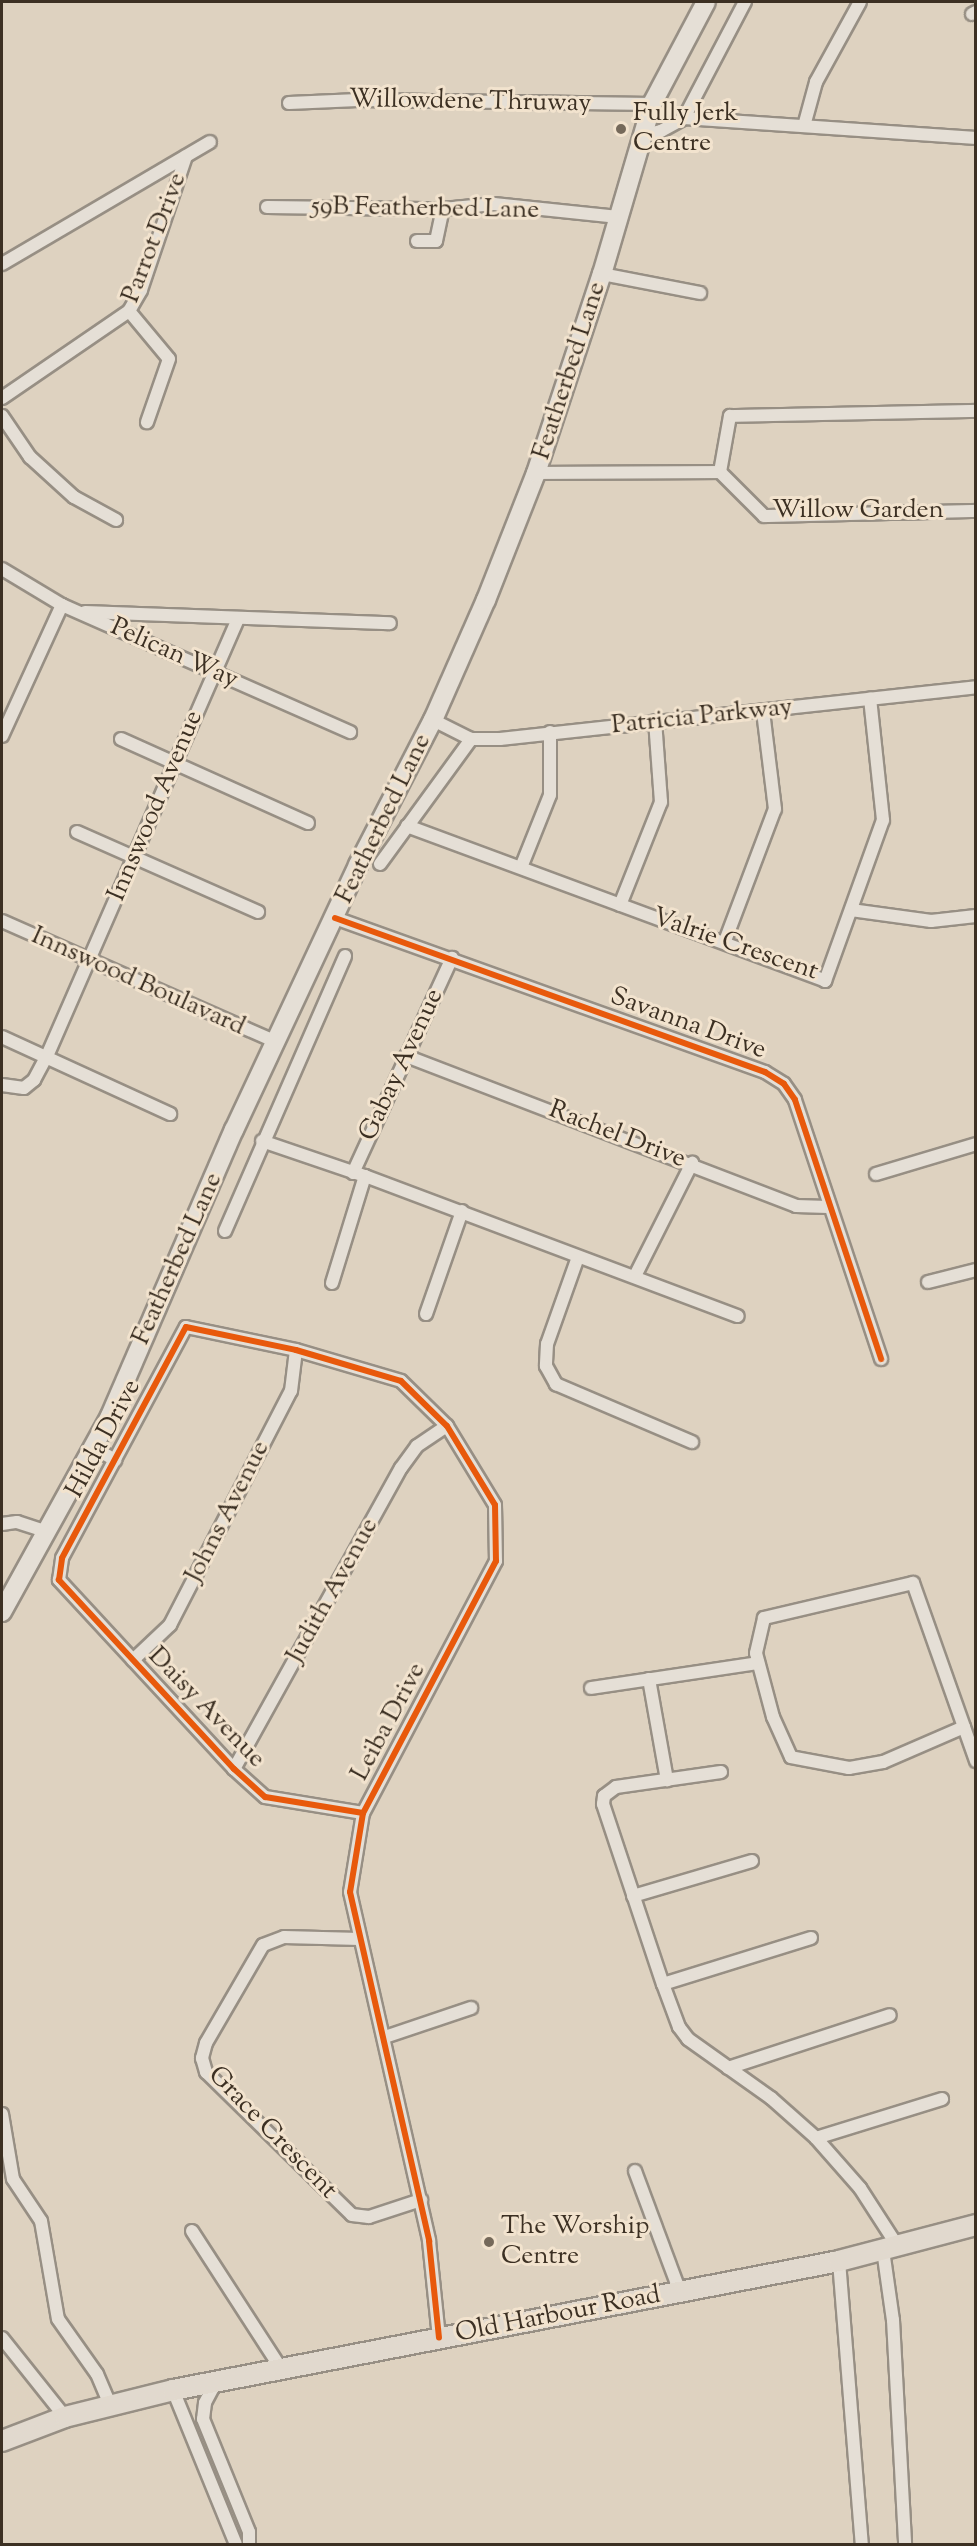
<!DOCTYPE html>
<html>
<head>
<meta charset="utf-8">
<style>
	body { margin:0 }
	#map { position:relative; width:977px; height:2546px; overflow:hidden; background:#ded2c0; font-family:"Sorts Mill Goudy",serif }
	div>[style] { position:absolute }
	.roads { filter:drop-shadow(2px 0 #978f84) drop-shadow(-2px 0 #978f84) drop-shadow(0 2px #978f84) drop-shadow(0 -2px #978f84) }
	.minor>* { height:12px; margin:-6px; padding:0 6px; transform-origin:6px; border-radius:6px; background:#e5dfd6 }
	.secondary>* { height:18px; margin:-9px; padding:0 9px; transform-origin:9px; border-radius:9px; background:#e5dfd6 }
	.primary>* { height:20px; margin:-10px; padding:0 10px; transform-origin:10px; border-radius:10px; background:#e1d9ce }
	.cycleway>* { height:6px; margin:-3px; padding:0 3px; transform-origin:3px; border-radius:3px; background:#e8590c }
	.dots>* { width:16px; height:16px; translate:-50% -50%; box-sizing:border-box; border:3px solid #f2e3ce; border-radius:50% }
	span { translate:-50% -50%; white-space:nowrap; text-align:center; line-height:1.15; -webkit-text-stroke:6px #f2e3ce; paint-order:stroke }
	.street-label { font-size:26px; color:#3c3023 }
	.poi-label { font-size:26px; color:#3c3023 }
	.left { translate:0 -50%; text-align:left }
	.frame { position:absolute; inset:0; border:3px solid #3c3023; pointer-events:none }
</style>
</head>
<body>
<div id="map">
	<div class="roads">
		<div class="minor">
			<i style="left:972px;top:14px;width:4px;rotate:-27deg"></i>
			<i style="left:289px;top:103px;width:69px;rotate:-2.5deg"></i>
			<i style="left:358px;top:100px;width:294px;rotate:0.8deg"></i>
			<i style="left:684px;top:118px;width:131px;rotate:-62.3deg"></i>
			<i style="left:804px;top:126px;width:46px;rotate:-74.7deg"></i>
			<i style="left:816px;top:82px;width:91px;rotate:-61.2deg"></i>
			<i style="left:642px;top:136px;width:20px;rotate:-15deg"></i>
			<i style="left:661px;top:131px;width:26px;rotate:-29deg"></i>
			<i style="left:684px;top:118px;width:293px;rotate:3.9deg"></i>
			<i style="left:267px;top:207px;width:176px;rotate:0.7deg"></i>
			<i style="left:443px;top:209px;width:51px;rotate:-5.6deg"></i>
			<i style="left:494px;top:204px;width:125px;rotate:6deg"></i>
			<i style="left:417px;top:241px;width:19px"></i>
			<i style="left:436px;top:241px;width:33px;rotate:-78deg"></i>
			<i style="left:2px;top:264px;width:241px;rotate:-30.4deg"></i>
			<i style="left:602px;top:274px;width:100px;rotate:11deg"></i>
			<i style="left:129px;top:311px;width:62px;rotate:50.2deg"></i>
			<i style="left:169px;top:359px;width:67px;rotate:109.2deg"></i>
			<i style="left:2px;top:398px;width:154px;rotate:-34.4deg"></i>
			<i style="left:129px;top:311px;width:24px;rotate:-60deg"></i>
			<i style="left:141px;top:290px;width:141px;rotate:-71.4deg"></i>
			<i style="left:2px;top:416px;width:50px;rotate:55.7deg"></i>
			<i style="left:30px;top:457px;width:59px;rotate:42.3deg"></i>
			<i style="left:74px;top:497px;width:48px;rotate:28.7deg"></i>
			<i style="left:720px;top:472px;width:57px;rotate:-79.9deg"></i>
			<i style="left:730px;top:416px;width:246px;rotate:-1.2deg"></i>
			<i style="left:720px;top:472px;width:62px;rotate:45deg"></i>
			<i style="left:764px;top:516px;width:212px;rotate:-1.4deg"></i>
			<i style="left:536px;top:473px;width:184px;rotate:-0.3deg"></i>
			<i style="left:2px;top:569px;width:70px;rotate:31deg"></i>
			<i style="left:62px;top:605px;width:315px;rotate:23.8deg"></i>
			<i style="left:85px;top:612px;width:305px;rotate:2.1deg"></i>
			<i style="left:433px;top:720px;width:42px;rotate:26.6deg"></i>
			<i style="left:471px;top:739px;width:29px"></i>
			<i style="left:500px;top:739px;width:479px;rotate:-6.2deg"></i>
			<i style="left:2px;top:736px;width:144px;rotate:-65.4deg"></i>
			<i style="left:121px;top:739px;width:205px;rotate:24.2deg"></i>
			<i style="left:407px;top:826px;width:446px;rotate:20.3deg"></i>
			<i style="left:825px;top:981px;width:171px;rotate:-70.2deg"></i>
			<i style="left:883px;top:820px;width:122px;rotate:-96.1deg"></i>
			<i style="left:77px;top:832px;width:198px;rotate:23.8deg"></i>
			<i style="left:380px;top:864px;width:155px;rotate:-53.9deg"></i>
			<i style="left:522px;top:865px;width:75px;rotate:-68.2deg"></i>
			<i style="left:550px;top:795px;width:63px;rotate:-90deg"></i>
			<i style="left:620px;top:905px;width:111px;rotate:-68.3deg"></i>
			<i style="left:661px;top:802px;width:81px;rotate:-94.2deg"></i>
			<i style="left:851px;top:910px;width:81px;rotate:7.8deg"></i>
			<i style="left:931px;top:921px;width:45px;rotate:-6.3deg"></i>
			<i style="left:335px;top:918px;width:457px;rotate:19.7deg"></i>
			<i style="left:765px;top:1072px;width:22px;rotate:32deg"></i>
			<i style="left:784px;top:1084px;width:19px;rotate:55deg"></i>
			<i style="left:795px;top:1100px;width:273px;rotate:71.6deg"></i>
			<i style="left:2px;top:921px;width:300px;rotate:23.8deg"></i>
			<i style="left:725px;top:941px;width:141px;rotate:-69.3deg"></i>
			<i style="left:775px;top:809px;width:99px;rotate:-97deg"></i>
			<i style="left:2px;top:1037px;width:185px;rotate:24.6deg"></i>
			<i style="left:406px;top:1056px;width:418px;rotate:21deg"></i>
			<i style="left:796px;top:1206px;width:32px;rotate:2deg"></i>
			<i style="left:2px;top:1085px;width:22px;rotate:8deg"></i>
			<i style="left:24px;top:1088px;width:13px;rotate:-39deg"></i>
			<i style="left:34px;top:1080px;width:27px;rotate:-62deg"></i>
			<i style="left:47px;top:1056px;width:478px;rotate:-66.4deg"></i>
			<i style="left:262px;top:1141px;width:109px;rotate:18.8deg"></i>
			<i style="left:365px;top:1176px;width:398px;rotate:20.6deg"></i>
			<i style="left:353px;top:1173px;width:237px;rotate:-65.3deg"></i>
			<i style="left:876px;top:1174px;width:104px;rotate:-16.7deg"></i>
			<i style="left:225px;top:1231px;width:300px;rotate:-66.4deg"></i>
			<i style="left:578px;top:1257px;width:92px;rotate:109.6deg"></i>
			<i style="left:547px;top:1344px;width:22px;rotate:93deg"></i>
			<i style="left:546px;top:1366px;width:21px;rotate:61deg"></i>
			<i style="left:556px;top:1384px;width:148px;rotate:23.1deg"></i>
			<i style="left:635px;top:1276px;width:127px;rotate:-63.2deg"></i>
			<i style="left:928px;top:1282px;width:49px;rotate:-14deg"></i>
			<i style="left:332px;top:1283px;width:112px;rotate:-72.9deg"></i>
			<i style="left:426px;top:1314px;width:109px;rotate:-70.7deg"></i>
			<i style="left:93px;top:1447px;width:26px;rotate:31deg"></i>
			<i style="left:2px;top:1524px;width:15px;rotate:-8deg"></i>
			<i style="left:17px;top:1522px;width:32px;rotate:18deg"></i>
			<i style="left:133px;top:1660px;width:51px;rotate:-43.4deg"></i>
			<i style="left:170px;top:1625px;width:263px;rotate:-62.7deg"></i>
			<i style="left:291px;top:1391px;width:41px;rotate:-83deg"></i>
			<i style="left:649px;top:1679px;width:103px;rotate:79.9deg"></i>
			<i style="left:591px;top:1688px;width:169px;rotate:-8.5deg"></i>
			<i style="left:964px;top:1727px;width:88px;rotate:156.6deg"></i>
			<i style="left:883px;top:1762px;width:35px;rotate:170deg"></i>
			<i style="left:849px;top:1768px;width:59px;rotate:-169.3deg"></i>
			<i style="left:791px;top:1757px;width:44px;rotate:-114.2deg"></i>
			<i style="left:773px;top:1717px;width:66px;rotate:-104.9deg"></i>
			<i style="left:756px;top:1653px;width:36px;rotate:-77deg"></i>
			<i style="left:764px;top:1618px;width:153px;rotate:-13.2deg"></i>
			<i style="left:913px;top:1583px;width:189px;rotate:70.5deg"></i>
			<i style="left:234px;top:1769px;width:344px;rotate:-61deg"></i>
			<i style="left:401px;top:1468px;width:27px;rotate:-54deg"></i>
			<i style="left:417px;top:1446px;width:36px;rotate:-34deg"></i>
			<i style="left:721px;top:1772px;width:106px;rotate:171.9deg"></i>
			<i style="left:616px;top:1787px;width:15px;rotate:143deg"></i>
			<i style="left:604px;top:1796px;width:8px;rotate:97deg"></i>
			<i style="left:603px;top:1804px;width:190px;rotate:71.6deg"></i>
			<i style="left:663px;top:1984px;width:46px;rotate:69.6deg"></i>
			<i style="left:679px;top:2027px;width:15px;rotate:53deg"></i>
			<i style="left:688px;top:2039px;width:102px;rotate:35.4deg"></i>
			<i style="left:771px;top:2098px;width:60px;rotate:41.6deg"></i>
			<i style="left:816px;top:2138px;width:67px;rotate:48.7deg"></i>
			<i style="left:860px;top:2188px;width:70px;rotate:57.2deg"></i>
			<i style="left:363px;top:1813px;width:99px;rotate:-170.7deg"></i>
			<i style="left:265px;top:1797px;width:42px;rotate:-137.9deg"></i>
			<i style="left:234px;top:1769px;width:258px;rotate:-132.8deg"></i>
			<i style="left:59px;top:1580px;width:22px;rotate:-82deg"></i>
			<i style="left:62px;top:1558px;width:262px;rotate:-61.8deg"></i>
			<i style="left:186px;top:1327px;width:112px;rotate:11.8deg"></i>
			<i style="left:296px;top:1350px;width:109px;rotate:16.4deg"></i>
			<i style="left:401px;top:1381px;width:64px;rotate:44.4deg"></i>
			<i style="left:447px;top:1426px;width:92px;rotate:58.7deg"></i>
			<i style="left:495px;top:1505px;width:56px;rotate:89deg"></i>
			<i style="left:496px;top:1561px;width:285px;rotate:117.8deg"></i>
			<i style="left:363px;top:1813px;width:80px;rotate:99.3deg"></i>
			<i style="left:350px;top:1892px;width:358px;rotate:77.2deg"></i>
			<i style="left:429px;top:2241px;width:97px;rotate:84.1deg"></i>
			<i style="left:633px;top:1896px;width:124px;rotate:-16.4deg"></i>
			<i style="left:360px;top:1939px;width:76px;rotate:-178.5deg"></i>
			<i style="left:284px;top:1937px;width:22px;rotate:159deg"></i>
			<i style="left:263px;top:1945px;width:113px;rotate:120.2deg"></i>
			<i style="left:206px;top:2043px;width:16px;rotate:105deg"></i>
			<i style="left:202px;top:2058px;width:15px;rotate:74deg"></i>
			<i style="left:206px;top:2072px;width:204px;rotate:44.4deg"></i>
			<i style="left:352px;top:2215px;width:17px;rotate:7deg"></i>
			<i style="left:369px;top:2217px;width:55px;rotate:-18.1deg"></i>
			<i style="left:663px;top:1984px;width:155px;rotate:-17.3deg"></i>
			<i style="left:385px;top:2037px;width:91px;rotate:-18.6deg"></i>
			<i style="left:728px;top:2068px;width:170px;rotate:-18.1deg"></i>
			<i style="left:2px;top:2114px;width:66px;rotate:80.4deg"></i>
			<i style="left:13px;top:2179px;width:50px;rotate:56.3deg"></i>
			<i style="left:41px;top:2221px;width:99px;rotate:80.2deg"></i>
			<i style="left:58px;top:2319px;width:67px;rotate:54.7deg"></i>
			<i style="left:97px;top:2374px;width:33px;rotate:67deg"></i>
			<i style="left:816px;top:2138px;width:132px;rotate:-17.2deg"></i>
			<i style="left:635px;top:2171px;width:129px;rotate:69.6deg"></i>
			<i style="left:192px;top:2231px;width:162px;rotate:57.1deg"></i>
			<i style="left:883px;top:2250px;width:71px;rotate:81.9deg"></i>
			<i style="left:893px;top:2320px;width:224px;rotate:86.9deg"></i>
			<i style="left:839px;top:2261px;width:284px;rotate:85.4deg"></i>
			<i style="left:2px;top:2338px;width:101px;rotate:51.4deg"></i>
			<i style="left:217px;top:2380px;width:26px;rotate:118deg"></i>
			<i style="left:205px;top:2403px;width:16px;rotate:97deg"></i>
			<i style="left:203px;top:2419px;width:122px;rotate:67.8deg"></i>
			<i style="left:249px;top:2532px;width:12px;rotate:90deg"></i>
			<i style="left:173px;top:2390px;width:166px;rotate:67.8deg"></i>
		</div>
		<div class="secondary">
			<i style="left:2px;top:1612px;width:224px;rotate:-61.1deg"></i>
			<i style="left:110px;top:1416px;width:312px;rotate:-66.6deg"></i>
			<i style="left:234px;top:1130px;width:293px;rotate:-64.9deg"></i>
			<i style="left:358px;top:865px;width:163px;rotate:-62.7deg"></i>
			<i style="left:433px;top:720px;width:131px;rotate:-66.2deg"></i>
			<i style="left:486px;top:600px;width:136px;rotate:-68.5deg"></i>
			<i style="left:536px;top:473px;width:210px;rotate:-71.7deg"></i>
			<i style="left:602px;top:274px;width:177px;rotate:-73.6deg"></i>
			<i style="left:652px;top:104px;width:115px;rotate:-62.1deg"></i>
		</div>
		<div class="primary">
			<i style="left:2px;top:2441px;width:67px;rotate:-20.9deg"></i>
			<i style="left:65px;top:2417px;width:111px;rotate:-14deg"></i>
			<i style="left:173px;top:2390px;width:678px;rotate:-10.96deg"></i>
			<i style="left:839px;top:2261px;width:142px;rotate:-14.7deg"></i>
		</div>
	</div>
	<div class="cycleway">
		<i style="left:335px;top:918px;width:457px;rotate:19.7deg"></i>
		<i style="left:765px;top:1072px;width:22px;rotate:32deg"></i>
		<i style="left:784px;top:1084px;width:19px;rotate:55deg"></i>
		<i style="left:795px;top:1100px;width:273px;rotate:71.6deg"></i>
		<i style="left:363px;top:1813px;width:99px;rotate:-170.7deg"></i>
		<i style="left:265px;top:1797px;width:42px;rotate:-137.9deg"></i>
		<i style="left:234px;top:1769px;width:258px;rotate:-132.8deg"></i>
		<i style="left:59px;top:1580px;width:22px;rotate:-82deg"></i>
		<i style="left:62px;top:1558px;width:262px;rotate:-61.8deg"></i>
		<i style="left:186px;top:1327px;width:112px;rotate:11.8deg"></i>
		<i style="left:296px;top:1350px;width:109px;rotate:16.4deg"></i>
		<i style="left:401px;top:1381px;width:64px;rotate:44.4deg"></i>
		<i style="left:447px;top:1426px;width:92px;rotate:58.7deg"></i>
		<i style="left:495px;top:1505px;width:56px;rotate:89deg"></i>
		<i style="left:496px;top:1561px;width:285px;rotate:117.8deg"></i>
		<i style="left:363px;top:1813px;width:80px;rotate:99.3deg"></i>
		<i style="left:350px;top:1892px;width:358px;rotate:77.2deg"></i>
		<i style="left:429px;top:2241px;width:97px;rotate:84.1deg"></i>
	</div>
	<div class="dots">
		<i style="left:621px;top:129px;background:#75695a"></i>
		<i style="left:489px;top:2242px;background:#75695a"></i>
	</div>
	<div class="street-label">
		<span style="left:470px;top:102px;rotate:1deg">Willowdene Thruway</span>
		<span style="left:425px;top:209px;rotate:1deg">59B Featherbed Lane</span>
		<span style="left:155px;top:238px;rotate:-69deg">Parrot Drive</span>
		<span style="left:570px;top:371px;rotate:-72deg">Featherbed Lane</span>
		<span style="left:858px;top:511px">Willow Garden</span>
		<span style="left:174px;top:654px;rotate:24deg">Pelican Way</span>
		<span style="left:702px;top:717px;rotate:-6deg">Patricia Parkway</span>
		<span style="left:156px;top:806px;rotate:-67deg">Innswood Avenue</span>
		<span style="left:384px;top:819px;rotate:-64deg">Featherbed Lane</span>
		<span style="left:735px;top:945px;rotate:19deg">Valrie Crescent</span>
		<span style="left:138px;top:982px;rotate:24deg">Innswood Boulavard</span>
		<span style="left:688px;top:1024px;rotate:20deg">Savanna Drive</span>
		<span style="left:402px;top:1065px;rotate:-65deg">Gabay Avenue</span>
		<span style="left:617px;top:1135px;rotate:21deg">Rachel Drive</span>
		<span style="left:178px;top:1259px;rotate:-66deg">Featherbed Lane</span>
		<span style="left:104px;top:1439px;rotate:-62deg">Hilda Drive</span>
		<span style="left:228px;top:1512px;rotate:-63deg">Johns Avenue</span>
		<span style="left:333px;top:1591px;rotate:-61deg">Judith Avenue</span>
		<span style="left:206px;top:1708px;rotate:46deg">Daisy Avenue</span>
		<span style="left:389px;top:1722px;rotate:-62deg">Leiba Drive</span>
		<span style="left:272px;top:2133px;rotate:46deg">Grace Crescent</span>
		<span style="left:558px;top:2315px;rotate:-11deg">Old Harbour Road</span>
	</div>
	<div class="poi-label">
		<span class="left" style="left:633px;top:129px">Fully Jerk<br>Centre</span>
		<span class="left" style="left:501px;top:2242px">The Worship<br>Centre</span>
	</div>
	<div class="frame"></div>
</div>
</body>
</html>
